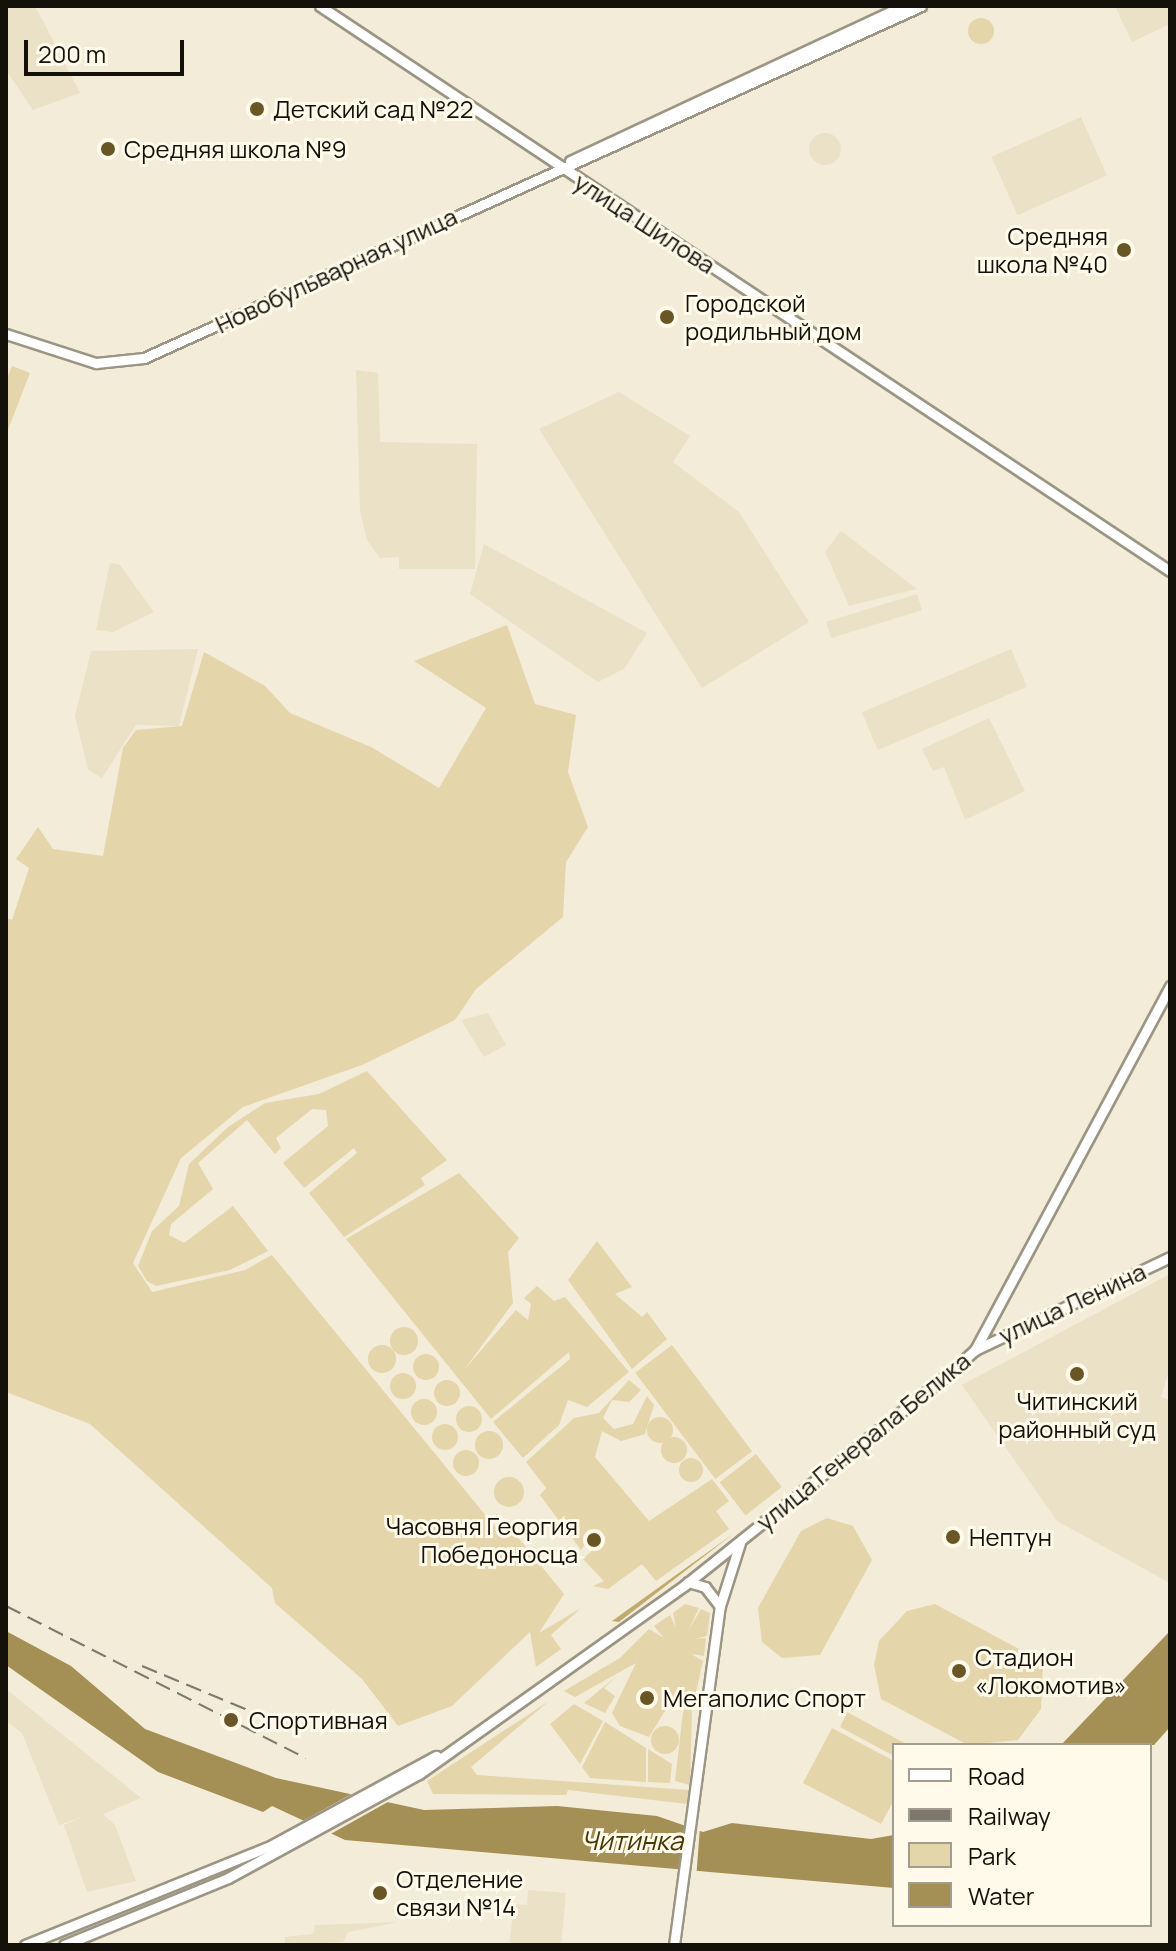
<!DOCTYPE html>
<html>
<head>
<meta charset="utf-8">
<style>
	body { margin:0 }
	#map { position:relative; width:1176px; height:1951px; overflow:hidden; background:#f3ecd9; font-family:Manrope,sans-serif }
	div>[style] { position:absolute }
	.built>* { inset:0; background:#eae1c6; transform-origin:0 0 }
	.round { border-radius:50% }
	.green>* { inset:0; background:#e4d5aa; transform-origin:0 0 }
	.forest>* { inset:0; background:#c0ab6f }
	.water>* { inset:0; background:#a48f54 }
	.pier>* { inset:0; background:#f3ecd9 }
	.roads { filter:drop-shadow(2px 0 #9b9583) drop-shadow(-2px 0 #9b9583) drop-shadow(0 2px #9b9583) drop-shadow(0 -2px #9b9583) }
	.major>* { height:9px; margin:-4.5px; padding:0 4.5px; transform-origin:4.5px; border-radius:4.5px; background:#fff }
	.rail>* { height:2px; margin-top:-1px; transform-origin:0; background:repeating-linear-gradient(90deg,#7d786c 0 16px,transparent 0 24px) }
	.dots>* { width:22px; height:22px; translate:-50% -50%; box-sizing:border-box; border:4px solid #fffaea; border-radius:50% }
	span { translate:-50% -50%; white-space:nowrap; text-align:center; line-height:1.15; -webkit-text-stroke:6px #fffaea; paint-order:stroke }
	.poi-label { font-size:24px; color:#14110b }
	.left { translate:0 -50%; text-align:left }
	.right { translate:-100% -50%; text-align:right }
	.street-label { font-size:24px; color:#14110b }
	.water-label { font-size:26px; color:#463704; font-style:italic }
	.frame { position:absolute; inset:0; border:8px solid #14110b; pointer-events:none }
	.legend { position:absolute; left:892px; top:1743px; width:260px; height:184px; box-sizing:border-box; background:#fffaea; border:2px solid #a19d91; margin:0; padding:10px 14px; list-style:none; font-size:24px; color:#14110b }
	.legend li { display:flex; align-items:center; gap:16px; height:40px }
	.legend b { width:40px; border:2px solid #a19d91 }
	.scale { position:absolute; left:24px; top:40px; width:160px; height:36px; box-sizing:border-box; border:4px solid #14110b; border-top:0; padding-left:10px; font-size:24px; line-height:28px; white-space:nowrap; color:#14110b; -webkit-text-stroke:6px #fffaea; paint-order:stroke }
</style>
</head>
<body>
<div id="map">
	<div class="built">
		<i style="clip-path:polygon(6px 6px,35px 6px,80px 93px,33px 110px,6px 70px)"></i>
		<i style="clip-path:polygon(1115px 6px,1170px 6px,1170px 24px,1132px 42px)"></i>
		<i style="left:1081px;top:117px;width:64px;height:98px;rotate:66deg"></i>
		<i class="round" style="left:809px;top:133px;width:32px;height:32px"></i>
		<i style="clip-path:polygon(356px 370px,378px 373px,380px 442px,477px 444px,475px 569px,399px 569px,399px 557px,380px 558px,367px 540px,360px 510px)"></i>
		<i style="clip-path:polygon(619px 392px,690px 436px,673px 462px,739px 512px,809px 622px,702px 688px,539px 429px)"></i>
		<i style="clip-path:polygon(841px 531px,917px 589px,849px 606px,825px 552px)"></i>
		<i style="clip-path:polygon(484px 544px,647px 633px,624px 669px,598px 682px,470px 594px)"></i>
		<i style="clip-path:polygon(110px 563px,120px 565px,154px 612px,113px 632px,96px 630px)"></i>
		<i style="left:917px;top:594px;width:17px;height:95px;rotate:73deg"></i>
		<i style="clip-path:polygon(198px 649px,179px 726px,136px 725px,102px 778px,88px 770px,75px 716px,91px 651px)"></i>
		<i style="left:1011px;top:649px;width:41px;height:162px;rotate:67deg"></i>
		<i style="clip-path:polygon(989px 718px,1025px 791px,965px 820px,944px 767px,933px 771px,922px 749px)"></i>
		<i style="clip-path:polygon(488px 1013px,506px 1045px,484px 1057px,461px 1020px)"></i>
		<i style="clip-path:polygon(1170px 1274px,1170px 1367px,1161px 1397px,1170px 1400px,1170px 1583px,1057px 1521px,962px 1385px)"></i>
		<i style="clip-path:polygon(6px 1689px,141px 1798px,103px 1814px,115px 1825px,136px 1881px,87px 1892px,64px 1825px,85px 1816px,59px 1825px,22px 1733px,6px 1721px)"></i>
		<i style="clip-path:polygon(528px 1890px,566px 1893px,561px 1945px,509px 1945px,514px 1904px,527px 1905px)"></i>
		<i style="clip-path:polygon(398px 1922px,348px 1932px,343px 1942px,285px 1945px,285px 1937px,313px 1934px,315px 1925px)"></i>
	</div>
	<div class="green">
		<i class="round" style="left:968px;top:18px;width:26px;height:26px"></i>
		<i style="clip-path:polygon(12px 366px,30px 373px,6px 435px,6px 381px)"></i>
		<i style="clip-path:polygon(507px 625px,535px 704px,576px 715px,568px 772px,588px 827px,566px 862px,563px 917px,476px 989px,455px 1020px,362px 1065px,243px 1107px,181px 1158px,133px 1263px,152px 1292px,245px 1270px,272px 1255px,496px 1528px,507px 1524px,564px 1594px,539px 1633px,581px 1608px,551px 1635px,561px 1649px,536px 1667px,530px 1632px,452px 1706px,398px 1726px,362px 1679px,275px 1603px,272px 1588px,90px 1424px,6px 1392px,6px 918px,12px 920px,29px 868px,16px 859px,38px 827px,53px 849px,103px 856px,123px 748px,136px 730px,182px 726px,204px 652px,265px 686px,290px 713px,371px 747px,439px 788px,486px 708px,414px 661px)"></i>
		<i style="clip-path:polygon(367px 1071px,447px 1160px,421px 1178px,425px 1185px,344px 1237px,309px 1193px,357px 1153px,354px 1148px,304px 1188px,283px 1163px,328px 1126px,326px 1110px,312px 1109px,276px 1138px,281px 1148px,275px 1154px,247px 1120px,198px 1163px,213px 1189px,171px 1224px,169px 1235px,184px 1243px,233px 1206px,268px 1251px,230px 1270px,156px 1286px,147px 1281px,138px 1266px,152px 1231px,179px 1206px,189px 1164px,228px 1127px,265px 1103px,319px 1094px)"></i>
		<i style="clip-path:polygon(459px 1173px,519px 1238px,508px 1252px,513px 1303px,464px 1370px,516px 1310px,528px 1320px,531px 1304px,524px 1298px,537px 1286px,554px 1301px,565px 1297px,629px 1372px,587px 1407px,568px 1400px,559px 1425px,523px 1458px,493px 1422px,570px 1359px,569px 1352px,491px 1419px,346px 1239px)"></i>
		<i style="clip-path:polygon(597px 1241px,632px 1287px,615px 1294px,642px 1317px,647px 1312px,667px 1339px,632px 1369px,568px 1280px)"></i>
		<i class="round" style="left:390px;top:1327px;width:28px;height:28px"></i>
		<i style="left:672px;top:1345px;width:133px;height:46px;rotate:53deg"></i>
		<i class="round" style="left:368px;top:1345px;width:28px;height:28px"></i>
		<i class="round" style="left:413px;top:1354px;width:26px;height:26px"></i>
		<i class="round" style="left:390px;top:1373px;width:26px;height:26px"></i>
		<i class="round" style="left:434px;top:1380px;width:26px;height:26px"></i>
		<i style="clip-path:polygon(629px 1380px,641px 1390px,629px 1402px,612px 1400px,603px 1418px,614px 1429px,633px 1424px,647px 1396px,654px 1405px,645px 1434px,621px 1441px,602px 1431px,595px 1457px,649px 1521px,712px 1479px,729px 1501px,716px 1511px,729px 1529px,656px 1581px,642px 1564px,608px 1589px,593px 1586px,604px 1581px,583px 1559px,606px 1537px,594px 1531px,581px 1550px,540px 1495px,546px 1488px,526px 1462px,574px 1418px,599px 1413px)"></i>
		<i class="round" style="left:411px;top:1399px;width:26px;height:26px"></i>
		<i class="round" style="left:456px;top:1406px;width:26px;height:26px"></i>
		<i class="round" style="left:647px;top:1417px;width:26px;height:26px"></i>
		<i class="round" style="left:432px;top:1424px;width:26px;height:26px"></i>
		<i class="round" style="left:475px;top:1431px;width:28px;height:28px"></i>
		<i class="round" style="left:661px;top:1437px;width:26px;height:26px"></i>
		<i class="round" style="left:453px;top:1450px;width:26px;height:26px"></i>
		<i style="left:756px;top:1454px;width:42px;height:46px;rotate:52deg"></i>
		<i class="round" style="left:679px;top:1458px;width:24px;height:24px"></i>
		<i class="round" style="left:494px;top:1477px;width:30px;height:30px"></i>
		<i style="clip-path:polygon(827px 1518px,853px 1526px,872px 1560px,820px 1655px,782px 1658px,762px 1642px,758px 1608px,801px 1531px)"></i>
		<i style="clip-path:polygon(685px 1604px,699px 1608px,688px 1631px,701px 1609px,710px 1613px,707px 1636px,694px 1639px,706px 1638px,704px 1656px,691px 1654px,703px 1661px,692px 1710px,690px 1785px,675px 1781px,685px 1695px,677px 1691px,649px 1737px,620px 1726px,612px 1713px,636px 1663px,575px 1697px,564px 1691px,620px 1658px,649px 1629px,664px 1638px,654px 1626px,670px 1615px,676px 1628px,673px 1613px)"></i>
		<i style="clip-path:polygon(935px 1604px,1043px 1662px,1041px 1709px,1018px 1740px,968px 1745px,881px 1699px,874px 1665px,879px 1641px,907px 1611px)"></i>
		<i style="clip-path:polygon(618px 1675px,604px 1688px,615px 1696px,605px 1713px,584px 1703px)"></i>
		<i style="clip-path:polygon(549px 1701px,471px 1767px,477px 1775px,689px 1790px,687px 1804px,568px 1790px,566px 1795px,433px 1794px,427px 1781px)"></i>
		<i style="clip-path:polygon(574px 1704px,603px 1721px,580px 1764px,550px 1724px)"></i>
		<i style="clip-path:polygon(847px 1712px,908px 1745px,894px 1745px,894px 1756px,840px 1727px)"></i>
		<i style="clip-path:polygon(605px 1722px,646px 1748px,646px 1782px,590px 1778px,582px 1767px)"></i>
		<i class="round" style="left:651px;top:1726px;width:28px;height:28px"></i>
		<i style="clip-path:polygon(832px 1728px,894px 1761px,894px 1800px,881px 1824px,803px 1783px)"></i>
		<i style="clip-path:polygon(648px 1749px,672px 1764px,670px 1783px,648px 1782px)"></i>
	</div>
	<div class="forest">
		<i style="clip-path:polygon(733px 1534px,619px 1622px,612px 1621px)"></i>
	</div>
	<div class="water">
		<i style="clip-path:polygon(6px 1631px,71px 1666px,145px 1729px,276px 1778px,424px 1810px,557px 1806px,657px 1816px,703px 1832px,732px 1823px,871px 1839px,894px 1835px,894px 1888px,345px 1840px,272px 1806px,263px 1812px,158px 1772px,6px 1665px)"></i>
		<i style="clip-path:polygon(1170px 1631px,1170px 1727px,1154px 1745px,1061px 1745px)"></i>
	</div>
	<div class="pier">
		<i style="clip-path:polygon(357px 1791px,395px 1798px,327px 1836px,299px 1823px)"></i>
		<i style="clip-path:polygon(685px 1821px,700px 1827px,696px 1880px,677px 1878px)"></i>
	</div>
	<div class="roads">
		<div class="major">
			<i style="left:320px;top:6px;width:1021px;rotate:33.61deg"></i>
			<i style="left:570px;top:161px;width:366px;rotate:-25deg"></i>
			<i style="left:6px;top:334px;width:95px;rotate:17.9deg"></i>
			<i style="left:96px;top:363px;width:48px;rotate:-5.9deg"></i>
			<i style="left:144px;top:358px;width:853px;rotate:-24.37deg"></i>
			<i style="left:975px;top:1350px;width:216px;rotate:-25.5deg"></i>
			<i style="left:688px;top:1582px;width:18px;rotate:16deg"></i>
			<i style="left:705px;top:1587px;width:24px;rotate:52deg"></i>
			<i style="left:25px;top:1945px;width:266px;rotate:-22deg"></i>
			<i style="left:272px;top:1845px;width:187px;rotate:-28.5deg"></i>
			<i style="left:64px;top:1945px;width:177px;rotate:-22.2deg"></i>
			<i style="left:228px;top:1878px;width:217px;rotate:-28.6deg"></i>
			<i style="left:419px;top:1774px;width:326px;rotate:-35.4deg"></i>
			<i style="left:685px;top:1585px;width:334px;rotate:-38.7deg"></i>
			<i style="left:946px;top:1376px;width:39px;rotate:-42deg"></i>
			<i style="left:975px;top:1350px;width:413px;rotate:-61.8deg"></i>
			<i style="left:674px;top:1945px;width:342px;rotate:-82.3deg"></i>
			<i style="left:720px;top:1606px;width:66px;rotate:-72.4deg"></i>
		</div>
	</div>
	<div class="rail">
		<i style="left:6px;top:1606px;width:336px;rotate:26.9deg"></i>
		<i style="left:142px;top:1666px;width:143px;rotate:22.6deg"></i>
	</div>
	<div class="dots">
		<i style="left:257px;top:109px;background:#685724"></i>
		<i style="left:108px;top:149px;background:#685724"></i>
		<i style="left:1124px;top:250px;background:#685724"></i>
		<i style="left:667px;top:317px;background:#685724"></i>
		<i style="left:1077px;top:1374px;background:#685724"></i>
		<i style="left:953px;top:1537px;background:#685724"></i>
		<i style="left:594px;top:1540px;background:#685724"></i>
		<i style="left:959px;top:1671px;background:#685724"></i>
		<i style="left:647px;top:1698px;background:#685724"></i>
		<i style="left:231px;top:1720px;background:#685724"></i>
		<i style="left:380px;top:1893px;background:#685724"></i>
	</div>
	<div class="poi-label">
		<span class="left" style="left:273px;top:109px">Детский сад №22</span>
		<span class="left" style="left:124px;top:149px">Средняя школа №9</span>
		<span class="right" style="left:1108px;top:250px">Средняя<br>школа №40</span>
		<span class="left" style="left:685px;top:317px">Городской<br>родильный дом</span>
		<span style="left:1077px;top:1415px">Читинский<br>районный суд</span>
		<span class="right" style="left:578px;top:1540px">Часовня Георгия<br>Победоносца</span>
		<span class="left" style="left:969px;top:1537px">Нептун</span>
		<span class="left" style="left:975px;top:1671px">Стадион<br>«Локомотив»</span>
		<span class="left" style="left:663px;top:1698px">Мегаполис Спорт</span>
		<span class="left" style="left:249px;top:1720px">Спортивная</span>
		<span class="left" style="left:396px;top:1893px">Отделение<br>связи №14</span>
	</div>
	<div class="street-label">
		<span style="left:645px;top:223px;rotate:33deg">улица Шилова</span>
		<span style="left:336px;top:270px;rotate:-25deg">Новобульварная улица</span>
		<span style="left:1072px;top:1303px;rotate:-25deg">улица Ленина</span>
		<span style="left:863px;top:1441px;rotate:-39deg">улица Генерала Белика</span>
	</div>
	<div class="water-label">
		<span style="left:632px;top:1841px">Читинка</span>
	</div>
	<div class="frame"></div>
	<ul class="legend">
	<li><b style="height:10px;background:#fff"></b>Road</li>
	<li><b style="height:10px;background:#7d786c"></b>Railway</li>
	<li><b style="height:22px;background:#e4d5aa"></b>Park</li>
	<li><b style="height:22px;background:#a48f54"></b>Water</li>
	</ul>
	<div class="scale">200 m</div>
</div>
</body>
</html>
